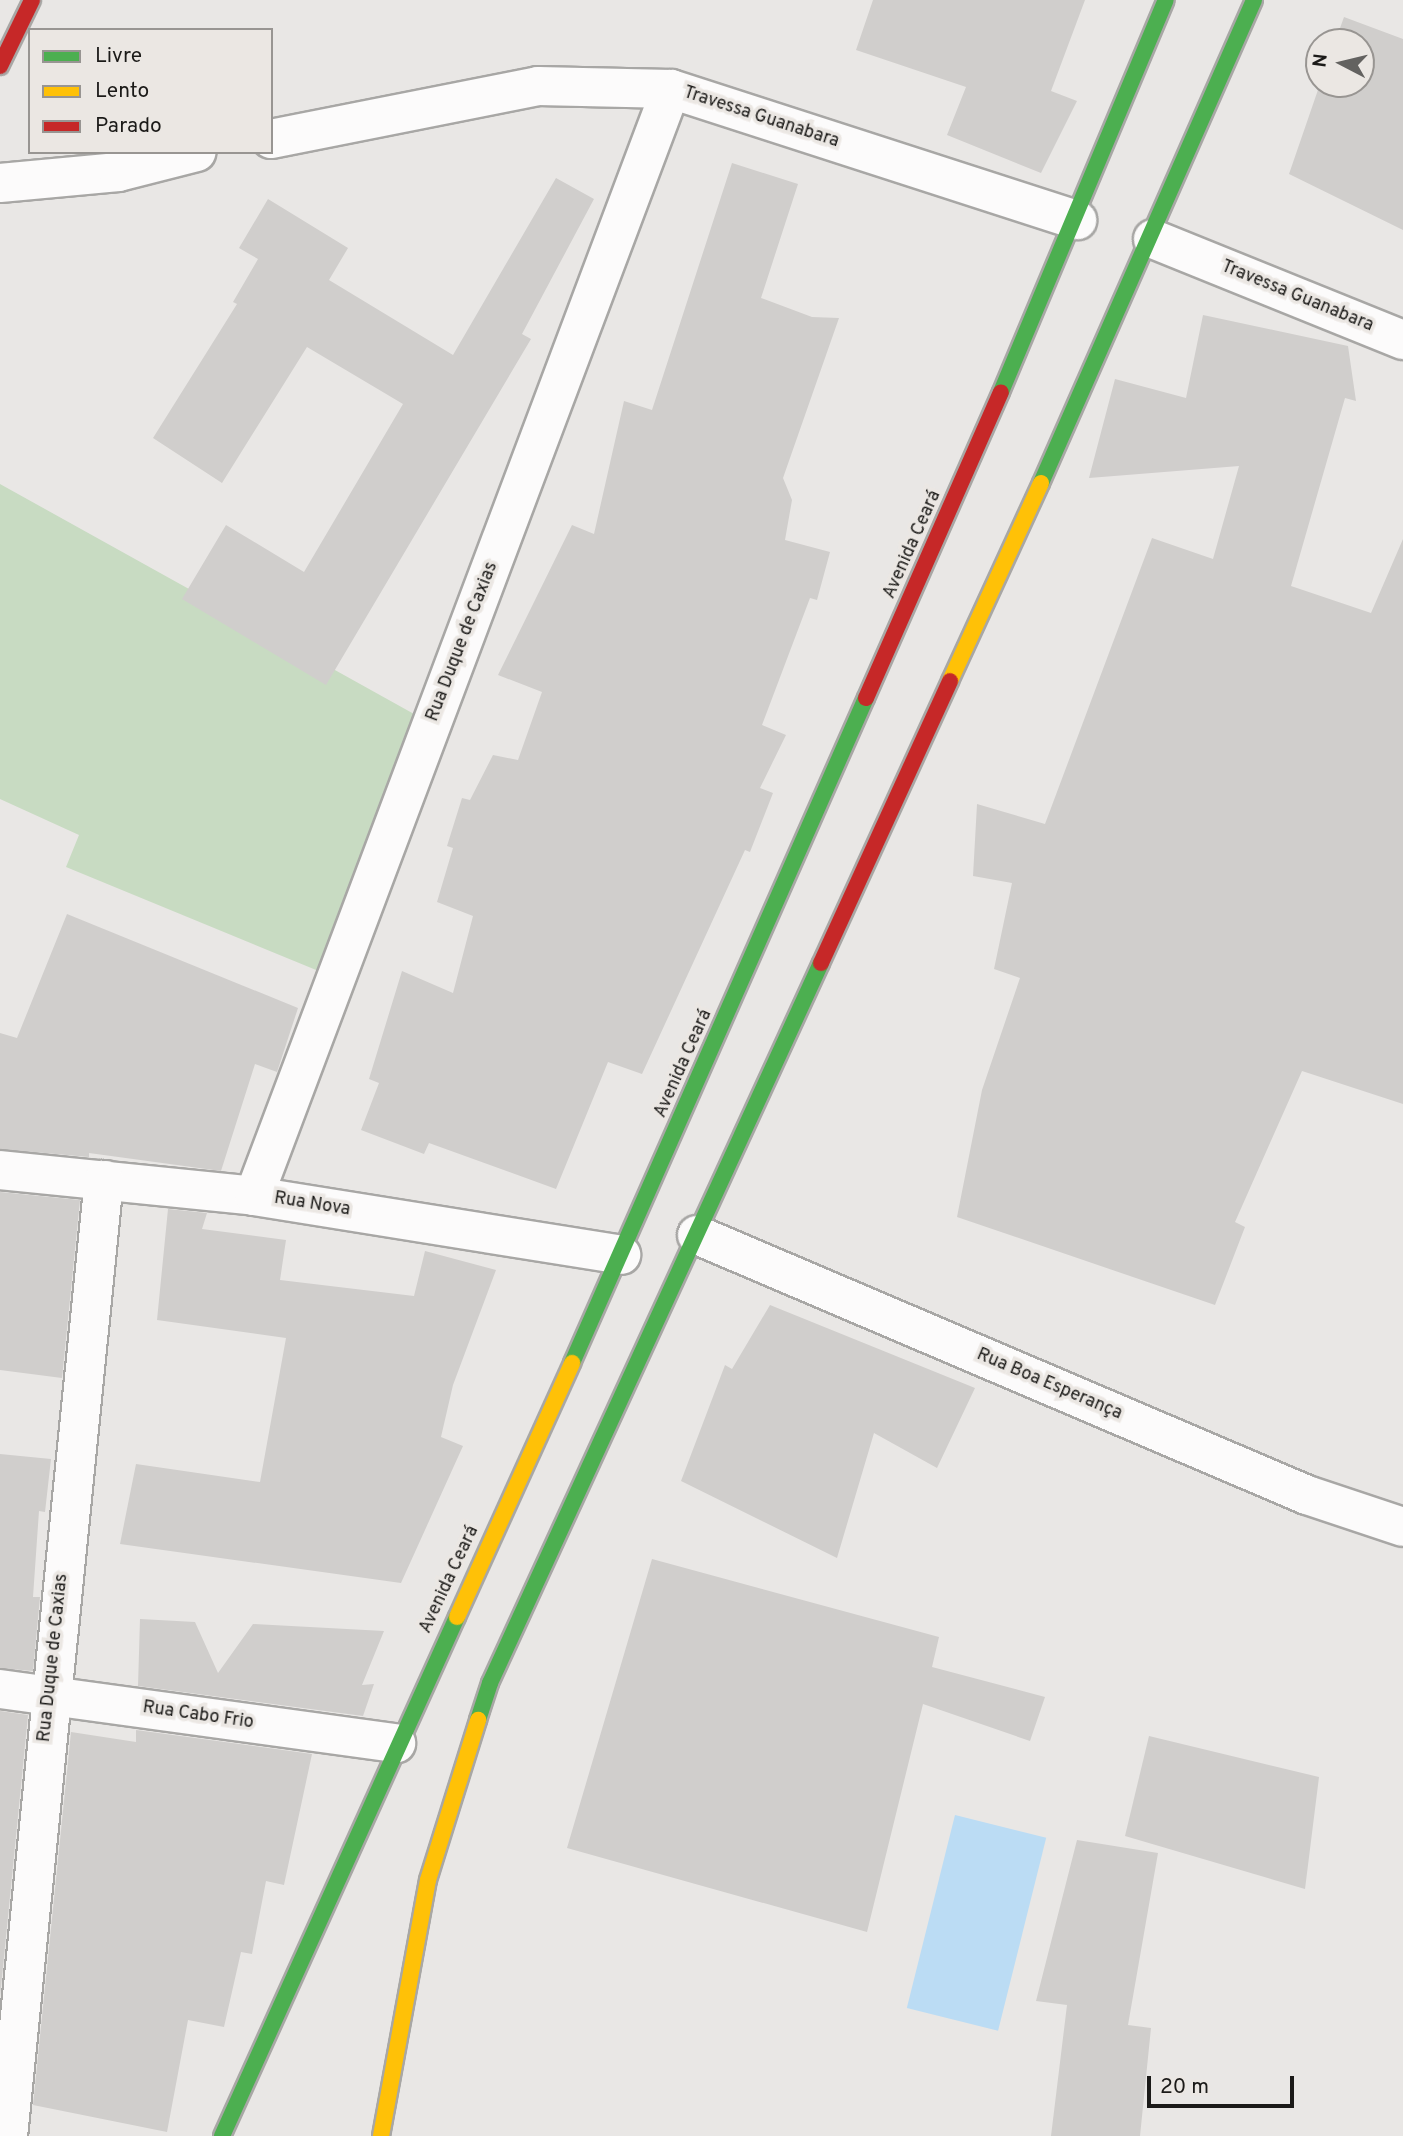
<!DOCTYPE html>
<html>
<head>
<meta charset="utf-8">
<style>
	body { margin:0 }
	#map { position:relative; width:1403px; height:2136px; overflow:hidden; background:#e9e7e5; font-family:Overpass,sans-serif }
	div>[style] { position:absolute }
	.green>* { inset:0; background:#c8dbc2 }
	.water>* { inset:0; background:#bbdcf4; transform-origin:0 0 }
	.building>* { inset:0; background:#d0cecc }
	.roads { filter:drop-shadow(2px 0 #a8a7a5) drop-shadow(-2px 0 #a8a7a5) drop-shadow(0 2px #a8a7a5) drop-shadow(0 -2px #a8a7a5) }
	.street>* { height:38px; margin:-19px; padding:0 19px; transform-origin:19px; border-radius:19px; background:#fcfbfb }
	.fast>* { height:16px; margin:-8px; padding:0 8px; transform-origin:8px; border-radius:8px; background:#4caf50 }
	.slow>* { height:16px; margin:-8px; padding:0 8px; transform-origin:8px; border-radius:8px; background:#ffc107 }
	.jam>* { height:16px; margin:-8px; padding:0 8px; transform-origin:8px; border-radius:8px; background:#c62828 }
	span { translate:-50% -50%; white-space:nowrap; text-align:center; line-height:1.15; -webkit-text-stroke:7px #ebe7e3; paint-order:stroke }
	.street-label { font-size:18px; color:#1b1a18 }
	.legend { position:absolute; left:28px; top:28px; width:245px; height:126px; box-sizing:border-box; background:#ebe7e3; border:2px solid #989592; margin:0; padding:9px 12px; list-style:none; font-size:21px; color:#1b1a18 }
	.legend li { display:flex; align-items:center; gap:14px; height:35px }
	.legend b { width:35px; border:2px solid #989592 }
	.north { position:absolute; left:1305px; top:28px; width:70px; height:70px; box-sizing:border-box; background:#ebe7e3; border:2px solid #989592; border-radius:50%; rotate:277deg; font-size:19px; font-weight:700; line-height:28px; text-align:center; color:#1b1a18 }
	.north::after { content:''; display:block; margin:auto; width:24px; height:32px; background:#636260; clip-path:polygon(50% 0,100% 100%,50% 72%,0 100%) }
	.scale { position:absolute; left:1147px; top:2076px; width:147px; height:32px; box-sizing:border-box; border:4px solid #1b1a18; border-top:0; padding-left:9px; font-size:21px; line-height:24px; white-space:nowrap; color:#1b1a18; -webkit-text-stroke:5px #ebe7e3; paint-order:stroke }
</style>
</head>
<body>
<div id="map">
	<div class="green">
		<i style="clip-path:polygon(0 484px,423px 719px,321px 972px,66px 867px,79px 835px,0 799px)"></i>
	</div>
	<div class="water">
		<i style="left:955px;top:1815px;width:94px;height:199px;rotate:14deg"></i>
	</div>
	<div class="building">
		<i style="clip-path:polygon(873px 0,1085px 0,1051px 91px,1077px 101px,1041px 173px,947px 135px,966px 87px,856px 50px)"></i>
		<i style="clip-path:polygon(1344px 17px,1403px 39px,1403px 230px,1289px 174px,1320px 84px,1361px 84px,1361px 42px,1335px 42px)"></i>
		<i style="clip-path:polygon(732px 163px,798px 184px,761px 298px,812px 317px,839px 318px,783px 478px,792px 500px,785px 540px,830px 552px,817px 600px,810px 598px,762px 725px,786px 735px,760px 788px,773px 793px,750px 852px,745px 850px,642px 1074px,608px 1062px,556px 1189px,429px 1143px,424px 1154px,361px 1130px,379px 1083px,369px 1079px,402px 971px,453px 993px,473px 916px,437px 902px,453px 848px,447px 846px,462px 798px,470px 800px,493px 755px,518px 760px,542px 692px,498px 675px,572px 525px,594px 534px,624px 401px,652px 410px)"></i>
		<i style="clip-path:polygon(556px 178px,594px 199px,522px 334px,531px 339px,326px 685px,182px 599px,226px 525px,304px 572px,403px 404px,307px 347px,222px 483px,153px 438px,237px 304px,233px 302px,258px 259px,239px 248px,268px 199px,348px 248px,329px 280px,453px 355px)"></i>
		<i style="clip-path:polygon(1203px 315px,1348px 346px,1356px 401px,1345px 398px,1291px 586px,1371px 613px,1403px 539px,1403px 1104px,1302px 1071px,1235px 1222px,1245px 1227px,1215px 1305px,957px 1217px,982px 1090px,1020px 978px,994px 969px,1012px 883px,973px 876px,977px 804px,1045px 824px,1152px 538px,1213px 559px,1239px 466px,1089px 478px,1115px 379px,1186px 398px)"></i>
		<i style="clip-path:polygon(67px 914px,298px 1008px,277px 1072px,255px 1064px,221px 1171px,89px 1153px,89px 1157px,0 1149px,0 1033px,17px 1038px)"></i>
		<i style="clip-path:polygon(0 1192px,80px 1200px,62px 1378px,0 1370px)"></i>
		<i style="clip-path:polygon(168px 1209px,207px 1213px,202px 1229px,286px 1240px,280px 1280px,414px 1296px,425px 1251px,496px 1270px,453px 1385px,441px 1437px,463px 1446px,401px 1583px,120px 1544px,136px 1464px,260px 1482px,286px 1338px,157px 1320px)"></i>
		<i style="clip-path:polygon(770px 1305px,975px 1388px,937px 1468px,874px 1433px,837px 1558px,681px 1481px,725px 1365px,732px 1369px)"></i>
		<i style="clip-path:polygon(0 1454px,51px 1459px,45px 1512px,39px 1511px,33px 1597px,40px 1597px,33px 1671px,0 1668px)"></i>
		<i style="clip-path:polygon(652px 1559px,939px 1637px,932px 1667px,1045px 1697px,1030px 1741px,923px 1704px,867px 1932px,567px 1848px)"></i>
		<i style="clip-path:polygon(140px 1619px,195px 1622px,218px 1673px,253px 1624px,384px 1631px,362px 1685px,374px 1684px,363px 1716px,138px 1686px)"></i>
		<i style="clip-path:polygon(0 1711px,28px 1715px,0 1997px)"></i>
		<i style="clip-path:polygon(136px 1730px,312px 1754px,284px 1885px,266px 1881px,252px 1954px,241px 1952px,224px 2027px,188px 2020px,167px 2132px,33px 2105px,71px 1732px,136px 1742px)"></i>
		<i style="clip-path:polygon(1149px 1736px,1319px 1777px,1305px 1889px,1125px 1836px)"></i>
		<i style="clip-path:polygon(1077px 1840px,1158px 1853px,1128px 2025px,1151px 2028px,1140px 2136px,1051px 2136px,1067px 2005px,1036px 2001px)"></i>
	</div>
	<div class="roads">
		<div class="street">
			<i style="left:271px;top:139px;width:272px;rotate:-11.2deg"></i>
			<i style="left:538px;top:86px;width:133px;rotate:1.3deg"></i>
			<i style="left:671px;top:89px;width:427px;rotate:17.9deg"></i>
			<i style="left:0;top:183px;width:119px;rotate:-5.3deg"></i>
			<i style="left:118px;top:172px;width:81px;rotate:-14.2deg"></i>
			<i style="left:1153px;top:239px;width:270px;rotate:22deg"></i>
			<i style="left:0;top:1170px;width:255px;rotate:5.8deg"></i>
			<i style="left:254px;top:1196px;width:372px;rotate:9.1deg"></i>
			<i style="left:254px;top:1196px;width:1183px;rotate:-69.36deg"></i>
			<i style="left:697px;top:1235px;width:663px;rotate:23.09deg"></i>
			<i style="left:1307px;top:1495px;width:101px;rotate:18.4deg"></i>
			<i style="left:0;top:1689px;width:400px;rotate:7.8deg"></i>
			<i style="left:8px;top:2136px;width:961px;rotate:-84.27deg"></i>
		</div>
		<div class="fast">
			<i style="left:1001px;top:392px;width:425px;rotate:-67.2deg"></i>
			<i style="left:1041px;top:483px;width:528px;rotate:-66.2deg"></i>
			<i style="left:572px;top:1363px;width:727px;rotate:-66.15deg"></i>
			<i style="left:478px;top:1720px;width:39px;rotate:-72deg"></i>
			<i style="left:490px;top:1683px;width:792px;rotate:-65.31deg"></i>
			<i style="left:222px;top:2136px;width:570px;rotate:-65.64deg"></i>
		</div>
		<div class="slow">
			<i style="left:950px;top:681px;width:218px;rotate:-65.3deg"></i>
			<i style="left:457px;top:1617px;width:279px;rotate:-65.6deg"></i>
			<i style="left:381px;top:2136px;width:260px;rotate:-79.6deg"></i>
			<i style="left:428px;top:1880px;width:168px;rotate:-72.6deg"></i>
		</div>
		<div class="jam">
			<i style="left:0;top:66px;width:73px;rotate:-64.1deg"></i>
			<i style="left:866px;top:698px;width:334px;rotate:-66.2deg"></i>
			<i style="left:821px;top:963px;width:310px;rotate:-65.4deg"></i>
		</div>
	</div>
	<div class="street-label">
		<span style="left:761px;top:118px;rotate:18deg">Travessa Guanabara</span>
		<span style="left:1297px;top:297px;rotate:22deg">Travessa Guanabara</span>
		<span style="left:913px;top:545px;rotate:-66deg">Avenida Ceará</span>
		<span style="left:463px;top:642px;rotate:-69deg">Rua Duque de Caxias</span>
		<span style="left:684px;top:1064px;rotate:-66deg">Avenida Ceará</span>
		<span style="left:312px;top:1205px;rotate:9deg">Rua Nova</span>
		<span style="left:1049px;top:1385px;rotate:23deg">Rua Boa Esperança</span>
		<span style="left:450px;top:1580px;rotate:-65deg">Avenida Ceará</span>
		<span style="left:54px;top:1658px;rotate:-84deg">Rua Duque de Caxias</span>
		<span style="left:198px;top:1716px;rotate:8deg">Rua Cabo Frio</span>
	</div>
	<ul class="legend">
	<li><b style="height:9px;background:#4caf50"></b>Livre</li>
	<li><b style="height:9px;background:#ffc107"></b>Lento</li>
	<li><b style="height:9px;background:#c62828"></b>Parado</li>
	</ul>
	<div class="north">N</div>
	<div class="scale">20 m</div>
</div>
</body>
</html>
